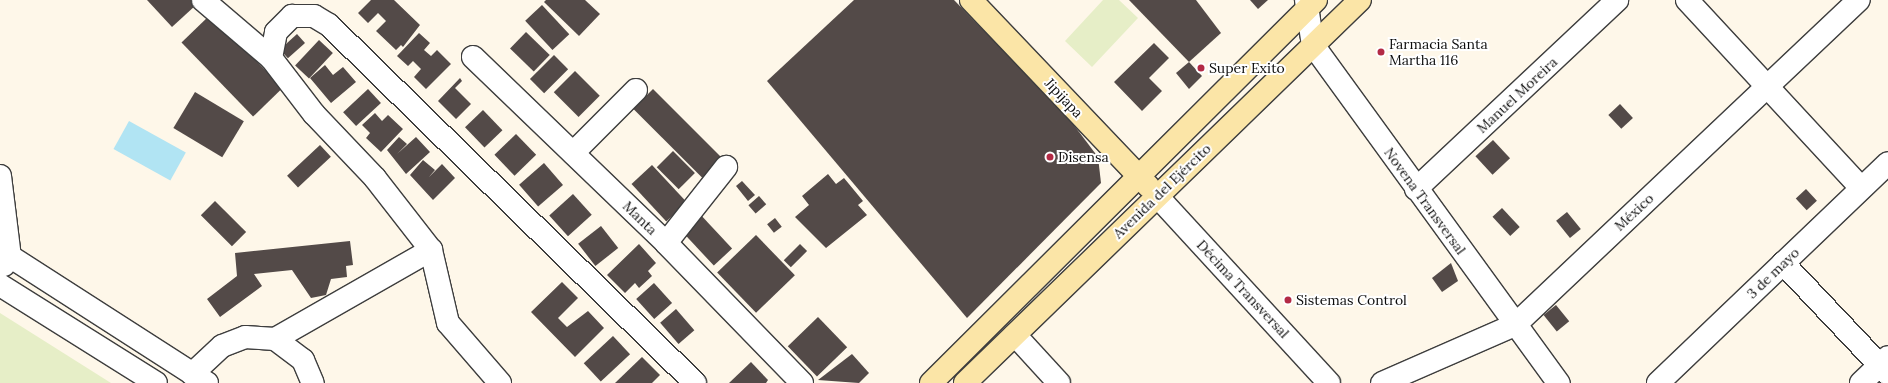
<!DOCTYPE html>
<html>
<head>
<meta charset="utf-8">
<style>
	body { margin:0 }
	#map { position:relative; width:1888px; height:383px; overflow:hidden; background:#fef7e9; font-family:Lora,serif }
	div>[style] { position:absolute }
	.pitch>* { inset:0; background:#e6eec7 }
	.water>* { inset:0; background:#b1e4f3; transform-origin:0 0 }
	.building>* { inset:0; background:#534a48; transform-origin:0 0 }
	.roads { filter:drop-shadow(1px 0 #3e3e3e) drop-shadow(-1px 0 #3e3e3e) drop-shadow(0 1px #3e3e3e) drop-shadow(0 -1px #3e3e3e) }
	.street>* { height:22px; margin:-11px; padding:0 11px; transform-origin:11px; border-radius:11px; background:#fff }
	.secondary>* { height:22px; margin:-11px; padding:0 11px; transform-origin:11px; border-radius:11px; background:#fbe5a7 }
	.dots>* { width:11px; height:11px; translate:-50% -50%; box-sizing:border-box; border:2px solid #fff; border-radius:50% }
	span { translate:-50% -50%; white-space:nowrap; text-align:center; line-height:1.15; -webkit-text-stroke:4px #fff; paint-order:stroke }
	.poi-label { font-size:14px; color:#0b0b0b }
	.left { translate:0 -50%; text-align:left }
	.street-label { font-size:14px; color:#0b0b0b }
</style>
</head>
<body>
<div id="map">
	<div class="pitch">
		<i style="clip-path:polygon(1103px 0,1119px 0,1138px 18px,1092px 67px,1065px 41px)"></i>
		<i style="clip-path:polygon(0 313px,111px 383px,0 383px)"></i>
	</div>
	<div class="water">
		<i style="left:129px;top:121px;width:65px;height:32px;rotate:29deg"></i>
	</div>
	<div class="building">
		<i style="clip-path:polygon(147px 0,192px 0,196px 5px,172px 27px)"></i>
		<i style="clip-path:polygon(371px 0,394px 0,420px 25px,403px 47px,401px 45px,396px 50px,376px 31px,386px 21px,378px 13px,368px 23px,358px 13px)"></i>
		<i style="clip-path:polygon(546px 0,585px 0,600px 14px,579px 36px,544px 2px)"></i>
		<i style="clip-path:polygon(854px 0,954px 0,1067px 116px,1098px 157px,1101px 183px,967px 318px,767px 81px)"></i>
		<i style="clip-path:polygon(1129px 0,1196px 0,1221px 33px,1189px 62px)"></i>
		<i style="clip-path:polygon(1250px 0,1268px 0,1258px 9px)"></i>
		<i style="left:542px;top:5px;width:40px;height:23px;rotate:47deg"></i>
		<i style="left:211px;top:14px;width:103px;height:41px;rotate:46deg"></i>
		<i style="left:526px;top:32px;width:33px;height:23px;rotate:44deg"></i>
		<i style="clip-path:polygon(419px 33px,430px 43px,424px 50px,431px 56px,437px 50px,451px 64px,426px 89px,414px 77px,421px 69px,413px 61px,408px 66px,397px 56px)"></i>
		<i style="left:297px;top:34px;width:12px;height:23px;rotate:48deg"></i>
		<i style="left:319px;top:40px;width:19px;height:35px;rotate:43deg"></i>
		<i style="clip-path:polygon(1154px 43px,1169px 58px,1149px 78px,1162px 91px,1142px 111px,1114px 82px)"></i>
		<i style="left:554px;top:55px;width:20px;height:34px;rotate:45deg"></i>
		<i style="clip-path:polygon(1189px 62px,1202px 76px,1189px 89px,1176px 73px)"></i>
		<i style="clip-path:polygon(325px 65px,333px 75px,343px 67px,356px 82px,331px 103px,310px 78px)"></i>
		<i style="left:575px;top:71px;width:35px;height:30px;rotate:45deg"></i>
		<i style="clip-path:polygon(460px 78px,462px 81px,455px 88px,471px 104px,456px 119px,438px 101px)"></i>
		<i style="left:368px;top:89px;width:19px;height:34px;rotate:47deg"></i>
		<i style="left:653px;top:89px;width:98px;height:28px;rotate:45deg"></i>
		<i style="left:195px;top:92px;width:57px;height:42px;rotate:31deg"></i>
		<i style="left:1620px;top:104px;width:19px;height:16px;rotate:47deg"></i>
		<i style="left:483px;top:110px;width:28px;height:25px;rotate:46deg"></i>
		<i style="clip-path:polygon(375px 113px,382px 121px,388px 115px,403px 129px,381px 152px,366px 138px,370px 133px,362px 125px)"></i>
		<i style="left:516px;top:134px;width:29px;height:30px;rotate:46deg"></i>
		<i style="clip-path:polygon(399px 137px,407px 144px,397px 154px,416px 137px,430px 152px,406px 174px,387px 150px)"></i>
		<i style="left:1493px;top:140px;width:25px;height:24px;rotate:47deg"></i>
		<i style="left:320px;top:145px;width:16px;height:45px;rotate:47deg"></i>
		<i style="left:673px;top:151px;width:31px;height:23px;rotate:45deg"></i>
		<i style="clip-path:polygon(423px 160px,435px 170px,429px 177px,442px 164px,455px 178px,433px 200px,410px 175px)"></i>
		<i style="left:544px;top:163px;width:29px;height:33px;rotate:49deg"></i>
		<i style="left:652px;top:165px;width:51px;height:28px;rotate:47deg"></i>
		<i style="clip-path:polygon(828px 174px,836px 184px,844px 178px,863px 201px,858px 205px,867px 215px,826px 248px,795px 217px,809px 205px,802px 196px)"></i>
		<i style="clip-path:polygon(742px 181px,755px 195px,748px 201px,736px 186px)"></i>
		<i style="left:1806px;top:189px;width:16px;height:14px;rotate:47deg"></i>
		<i style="left:573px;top:194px;width:28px;height:32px;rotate:48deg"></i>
		<i style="left:759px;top:196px;width:11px;height:14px;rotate:49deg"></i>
		<i style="left:215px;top:201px;width:44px;height:20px;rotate:45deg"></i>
		<i style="left:1502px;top:208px;width:26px;height:13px;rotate:47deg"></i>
		<i style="left:698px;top:212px;width:50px;height:25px;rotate:47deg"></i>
		<i style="left:1567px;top:212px;width:22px;height:14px;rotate:51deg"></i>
		<i style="left:775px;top:218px;width:11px;height:10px;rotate:52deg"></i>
		<i style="left:601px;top:226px;width:28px;height:29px;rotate:52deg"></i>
		<i style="left:756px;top:235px;width:56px;height:54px;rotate:46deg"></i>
		<i style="clip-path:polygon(350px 241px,353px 265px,346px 266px,347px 277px,331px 279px,326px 295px,311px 298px,292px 270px,254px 274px,262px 286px,220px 317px,207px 299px,237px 276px,235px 253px)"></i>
		<i style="clip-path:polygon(639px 244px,656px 263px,648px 271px,652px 276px,639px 288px,635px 283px,625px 293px,607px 275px)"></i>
		<i style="left:800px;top:244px;width:10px;height:23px;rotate:45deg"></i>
		<i style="clip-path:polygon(1451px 263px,1458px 281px,1442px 292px,1432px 278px)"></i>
		<i style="clip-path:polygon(562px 282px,578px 298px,558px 318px,567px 327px,588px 311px,604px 328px,575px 357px,531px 312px)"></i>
		<i style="left:654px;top:283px;width:27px;height:24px;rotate:48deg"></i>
		<i style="left:1556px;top:305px;width:21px;height:16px;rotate:51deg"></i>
		<i style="left:676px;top:309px;width:28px;height:21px;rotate:49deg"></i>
		<i style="left:818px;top:317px;width:42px;height:42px;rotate:46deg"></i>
		<i style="left:613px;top:336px;width:25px;height:40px;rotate:47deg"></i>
		<i style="clip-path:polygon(852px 354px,869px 373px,859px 383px,818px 380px)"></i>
		<i style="clip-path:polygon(642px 357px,660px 375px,652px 383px,615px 383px)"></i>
		<i style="clip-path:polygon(751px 362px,768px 380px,766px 383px,729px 383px)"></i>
	</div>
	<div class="roads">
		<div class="street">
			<i style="left:203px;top:0;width:89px;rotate:40.5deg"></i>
			<i style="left:1306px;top:0;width:46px;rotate:81.2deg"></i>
			<i style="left:1313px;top:45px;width:418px;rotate:54deg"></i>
			<i style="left:1687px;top:0;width:256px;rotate:47.2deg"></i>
			<i style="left:473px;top:57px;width:268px;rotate:43.9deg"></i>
			<i style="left:666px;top:243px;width:195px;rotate:45.8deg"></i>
			<i style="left:573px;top:153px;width:89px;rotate:-45deg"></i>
			<i style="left:0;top:176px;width:82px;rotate:83deg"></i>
			<i style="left:10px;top:257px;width:10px;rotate:127deg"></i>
			<i style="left:1416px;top:189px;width:276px;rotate:-43.2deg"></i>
			<i style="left:1157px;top:196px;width:254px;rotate:47.4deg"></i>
			<i style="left:666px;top:243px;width:97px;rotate:-51.7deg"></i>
			<i style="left:0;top:250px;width:246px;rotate:32.7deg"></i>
			<i style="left:1783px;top:263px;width:153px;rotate:46.6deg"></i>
			<i style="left:0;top:285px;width:184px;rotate:32.1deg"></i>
			<i style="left:1015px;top:335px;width:65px;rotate:47.5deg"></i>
			<i style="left:275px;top:339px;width:180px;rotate:-29.7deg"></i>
			<i style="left:192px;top:374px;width:41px;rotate:-43deg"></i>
			<i style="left:222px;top:346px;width:25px;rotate:-21deg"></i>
			<i style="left:245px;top:337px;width:30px;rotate:4deg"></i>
			<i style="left:275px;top:339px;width:35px;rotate:37deg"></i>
			<i style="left:303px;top:360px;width:25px;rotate:67deg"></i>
			<i style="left:500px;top:383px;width:79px;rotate:-130.9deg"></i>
			<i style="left:448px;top:323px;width:75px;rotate:-103.1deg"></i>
			<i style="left:431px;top:250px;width:91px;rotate:-127.9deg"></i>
			<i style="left:375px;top:178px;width:88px;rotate:-133.6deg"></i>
			<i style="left:314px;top:114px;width:71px;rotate:-127.5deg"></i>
			<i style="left:271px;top:58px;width:26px;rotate:-79deg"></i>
			<i style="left:276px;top:32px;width:23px;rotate:-45deg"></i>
			<i style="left:292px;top:16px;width:22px"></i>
			<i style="left:314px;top:16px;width:17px;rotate:31deg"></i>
			<i style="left:329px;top:25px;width:512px;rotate:44.37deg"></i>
			<i style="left:1382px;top:383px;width:145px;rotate:-23.6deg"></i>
			<i style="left:1515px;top:325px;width:473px;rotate:-43.4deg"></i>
			<i style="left:1658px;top:383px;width:318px;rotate:-43.7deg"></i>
			<i style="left:1861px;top:383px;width:37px;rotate:-44deg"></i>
		</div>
		<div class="secondary">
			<i style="left:971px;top:0;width:257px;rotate:46.4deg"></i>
			<i style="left:931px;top:383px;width:543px;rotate:-44.85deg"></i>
			<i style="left:965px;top:383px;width:550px;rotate:-44.12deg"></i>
		</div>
	</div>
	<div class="dots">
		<i style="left:1381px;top:52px;background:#b32a45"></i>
		<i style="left:1201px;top:68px;background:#b32a45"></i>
		<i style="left:1050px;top:157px;background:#b32a45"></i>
		<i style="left:1288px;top:300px;background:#b32a45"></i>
	</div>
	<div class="poi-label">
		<span class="left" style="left:1389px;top:52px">Farmacia Santa<br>Martha 116</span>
		<span class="left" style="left:1209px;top:68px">Super Exito</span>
		<span class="left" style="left:1058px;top:157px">Disensa</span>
		<span class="left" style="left:1296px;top:300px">Sistemas Control</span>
	</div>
	<div class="street-label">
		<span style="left:1517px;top:95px;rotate:-43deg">Manuel Moreira</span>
		<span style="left:1064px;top:98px;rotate:47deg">Jipijapa</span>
		<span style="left:1162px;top:191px;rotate:-44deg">Avenida del Ejército</span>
		<span style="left:1425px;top:201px;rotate:54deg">Novena Transversal</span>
		<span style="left:1634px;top:212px;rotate:-43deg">México</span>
		<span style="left:640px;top:218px;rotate:44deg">Manta</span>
		<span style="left:1773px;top:273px;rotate:-44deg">3 de mayo</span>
		<span style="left:1243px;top:289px;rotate:47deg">Décima Transversal</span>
	</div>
</div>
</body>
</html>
